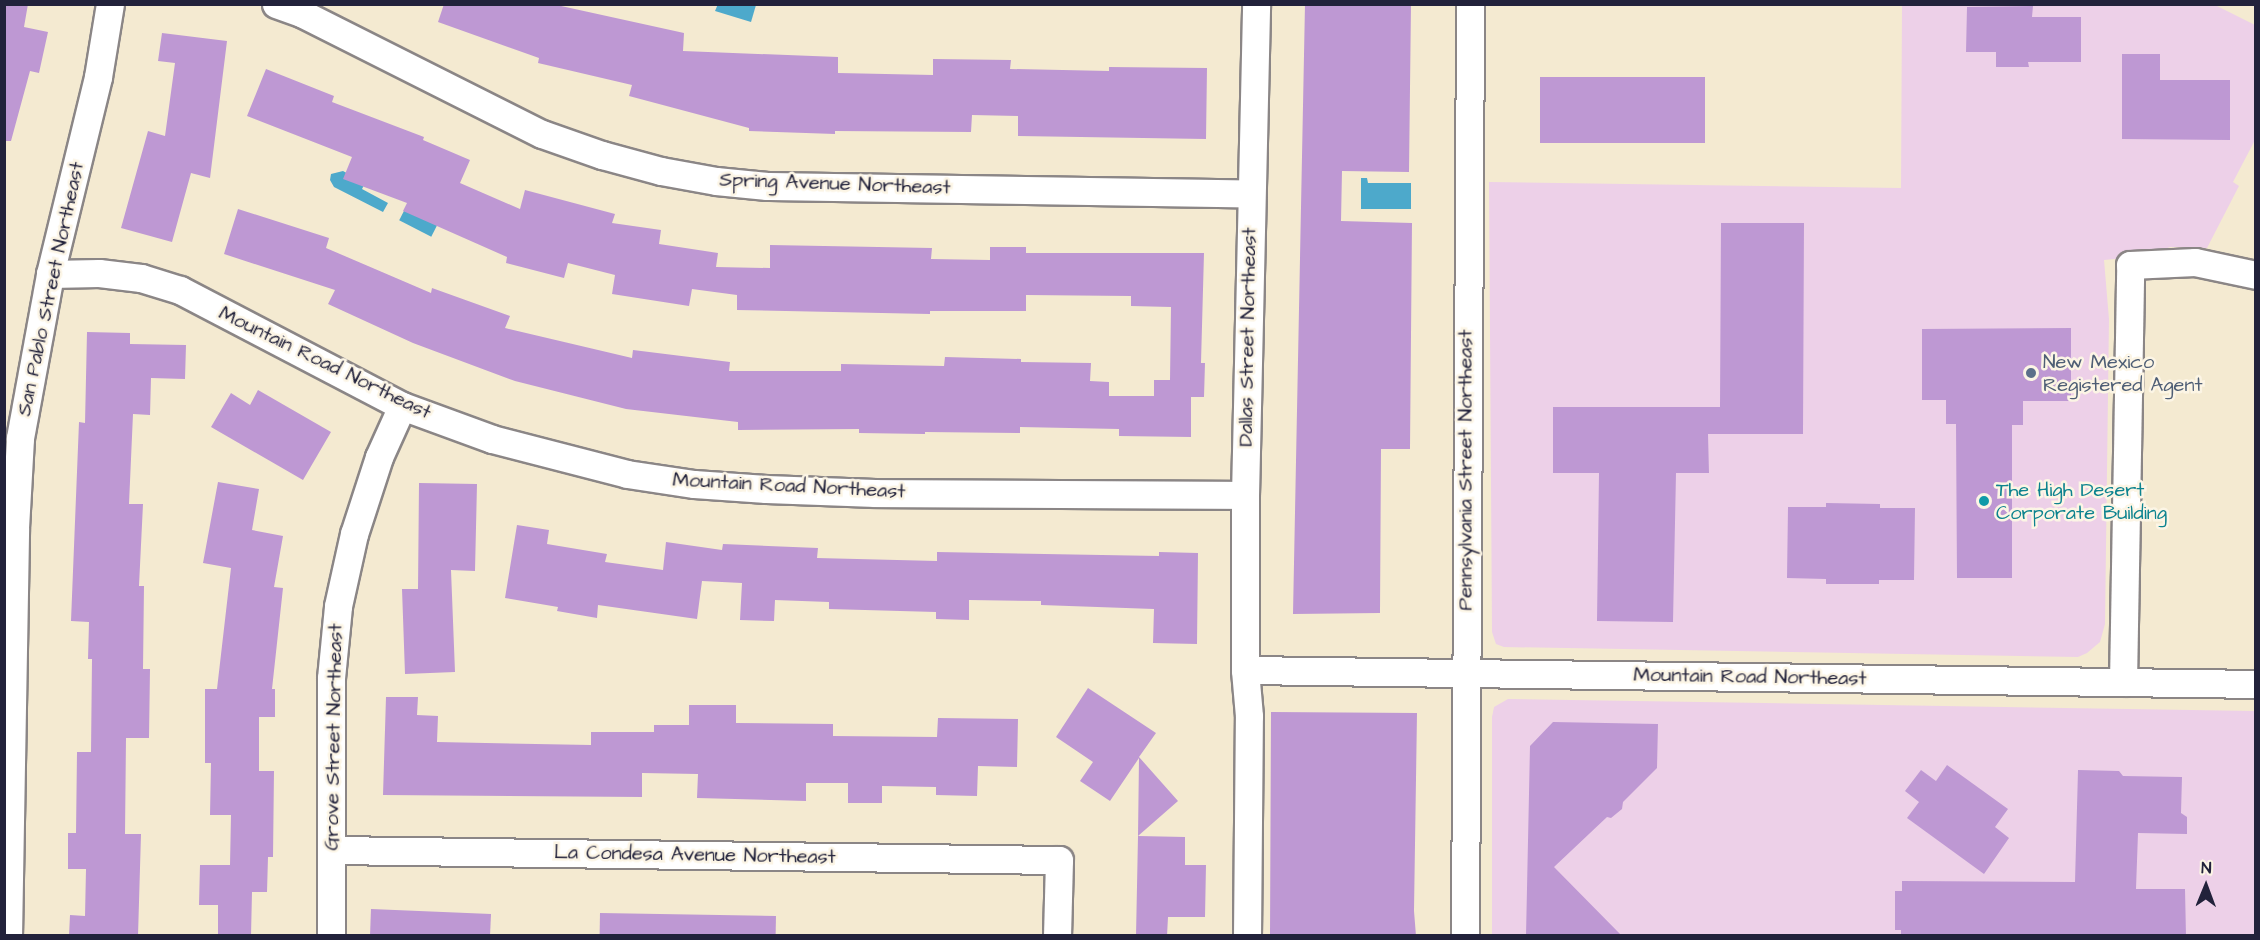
<!DOCTYPE html>
<html>
<head>
<meta charset="utf-8">
<style>
	body { margin:0 }
	#map { position:relative; width:2260px; height:940px; overflow:hidden; background:#f4ead1; font-family:"Architects Daughter",sans-serif }
	div>[style] { position:absolute }
	.built>* { inset:0; background:#edd0e8 }
	.water>* { inset:0; background:#4da9cb; transform-origin:0 0 }
	.building>* { inset:0; background:#be98d3; transform-origin:0 0 }
	.roads { filter:drop-shadow(2px 0 #8b8686) drop-shadow(-2px 0 #8b8686) drop-shadow(0 2px #8b8686) drop-shadow(0 -2px #8b8686) }
	.minor>* { height:27px; margin:-13.5px; padding:0 13.5px; transform-origin:13.5px; border-radius:13.5px; background:#fff }
	.dots>* { width:16px; height:16px; translate:-50% -50%; box-sizing:border-box; border:3px solid #fcf5e5; border-radius:50% }
	span { translate:-50% -50%; white-space:nowrap; text-align:center; line-height:1.15; -webkit-text-stroke:5px #fcf5e5; paint-order:stroke }
	.street-label { font-size:20px; color:#22223b }
	.service-label { font-size:20px; color:#4e5e75 }
	.left { translate:0 -50%; text-align:left }
	.culture-label { font-size:20px; color:#0d838f }
	.frame { position:absolute; inset:0; border:6px solid #22223b; pointer-events:none }
	.north { position:absolute; left:2176px; top:856px; width:60px; height:60px; -webkit-text-stroke:4px #fcf5e5; paint-order:stroke; rotate:1deg; font-size:16px; font-weight:700; line-height:24px; text-align:center; color:#22223b }
	.north::after { content:''; display:block; margin:auto; width:21px; height:27px; background:#22223b; clip-path:polygon(50% 0,100% 100%,50% 72%,0 100%) }
</style>
</head>
<body>
<div id="map">
	<div class="built">
		<i style="clip-path:polygon(1902px 5px,2215px 5px,2255px 25px,2255px 140px,2233px 182px,2239px 186px,2207px 248px,2170px 247px,2146px 256px,2104px 260px,2109px 319px,2105px 624px,2100px 642px,2087px 653px,2078px 657px,1504px 647px,1496px 644px,1492px 632px,1489px 182px,1901px 188px)"></i>
		<i style="clip-path:polygon(1508px 699px,2255px 711px,2255px 935px,1492px 936px,1492px 717px,1494px 707px)"></i>
	</div>
	<div class="water">
		<i style="clip-path:polygon(718px 4px,754px 4px,756px 5px,751px 22px,715px 11px)"></i>
		<i style="clip-path:polygon(343px 171px,365px 183px,362px 189px,388px 203px,383px 212px,334px 187px,330px 180px,331px 174px)"></i>
		<i style="clip-path:polygon(1361px 178px,1367px 178px,1368px 183px,1411px 183px,1411px 209px,1361px 209px)"></i>
		<i style="left:406px;top:207px;width:36px;height:15px;rotate:27deg"></i>
	</div>
	<div class="building">
		<i style="clip-path:polygon(4px 4px,28px 4px,24px 27px,48px 32px,39px 73px,30px 71px,11px 141px,4px 141px)"></i>
		<i style="clip-path:polygon(444px 4px,552px 4px,684px 33px,683px 51px,838px 57px,838px 73px,933px 75px,933px 59px,1011px 60px,1010px 69px,1109px 71px,1109px 67px,1207px 68px,1206px 139px,1018px 136px,1018px 116px,972px 115px,971px 132px,835px 131px,835px 134px,749px 131px,749px 128px,629px 96px,632px 85px,538px 63px,539px 58px,438px 22px)"></i>
		<i style="clip-path:polygon(1305px 4px,1411px 4px,1409px 172px,1342px 171px,1341px 221px,1412px 223px,1410px 449px,1381px 449px,1380px 613px,1293px 614px)"></i>
		<i style="clip-path:polygon(2033px 6px,2032px 17px,2081px 17px,2081px 62px,2028px 62px,2029px 67px,1996px 67px,1996px 52px,1966px 52px,1967px 7px)"></i>
		<i style="clip-path:polygon(162px 33px,227px 41px,210px 178px,191px 173px,172px 242px,121px 228px,148px 131px,165px 136px,175px 63px,158px 61px)"></i>
		<i style="clip-path:polygon(2122px 54px,2160px 54px,2160px 80px,2230px 80px,2230px 140px,2122px 139px)"></i>
		<i style="clip-path:polygon(266px 69px,334px 96px,332px 102px,424px 137px,423px 140px,470px 160px,460px 183px,520px 209px,525px 190px,615px 214px,612px 223px,661px 230px,659px 244px,718px 253px,716px 267px,770px 268px,770px 245px,932px 248px,931px 259px,990px 260px,990px 247px,1026px 247px,1026px 253px,1204px 253px,1201px 363px,1205px 363px,1204px 397px,1191px 397px,1191px 437px,1119px 436px,1119px 429px,1020px 427px,1020px 433px,925px 432px,925px 434px,859px 433px,859px 429px,738px 430px,738px 422px,626px 409px,515px 381px,413px 343px,328px 304px,335px 290px,224px 254px,238px 209px,329px 238px,326px 248px,431px 293px,432px 288px,510px 316px,505px 328px,632px 358px,633px 350px,730px 362px,729px 371px,841px 371px,841px 364px,944px 366px,945px 357px,1021px 359px,1021px 362px,1091px 363px,1090px 381px,1109px 382px,1109px 396px,1154px 396px,1154px 380px,1170px 380px,1171px 307px,1131px 306px,1131px 296px,1026px 295px,1026px 311px,930px 311px,930px 314px,737px 310px,737px 295px,692px 289px,689px 306px,612px 294px,615px 275px,568px 263px,564px 278px,506px 263px,507px 257px,403px 211px,407px 203px,343px 179px,352px 157px,247px 116px)"></i>
		<i style="left:1540px;top:77px;width:165px;height:66px"></i>
		<i style="clip-path:polygon(1721px 223px,1804px 223px,1803px 434px,1708px 434px,1709px 473px,1676px 473px,1673px 622px,1597px 621px,1599px 473px,1553px 473px,1553px 407px,1720px 407px)"></i>
		<i style="clip-path:polygon(2071px 328px,2071px 401px,2023px 401px,2023px 425px,2012px 425px,2012px 578px,1957px 578px,1956px 424px,1946px 424px,1946px 400px,1922px 400px,1922px 329px)"></i>
		<i style="clip-path:polygon(87px 332px,130px 333px,130px 344px,186px 345px,185px 379px,151px 378px,150px 415px,133px 414px,129px 504px,143px 504px,139px 586px,144px 586px,143px 669px,150px 669px,149px 738px,126px 738px,125px 834px,141px 834px,138px 936px,69px 936px,70px 915px,85px 916px,86px 869px,68px 869px,68px 833px,76px 833px,77px 752px,91px 752px,92px 659px,88px 659px,89px 622px,71px 621px,79px 422px,85px 423px)"></i>
		<i style="clip-path:polygon(258px 390px,331px 432px,303px 480px,211px 427px,231px 393px,250px 405px)"></i>
		<i style="clip-path:polygon(218px 482px,259px 489px,252px 530px,283px 536px,274px 587px,283px 588px,272px 689px,275px 689px,275px 717px,259px 717px,259px 771px,274px 771px,273px 857px,268px 857px,267px 892px,252px 892px,251px 936px,218px 936px,218px 905px,199px 905px,200px 865px,230px 865px,231px 815px,210px 815px,211px 763px,205px 763px,205px 689px,217px 689px,231px 568px,203px 563px)"></i>
		<i style="clip-path:polygon(419px 483px,477px 484px,475px 571px,451px 570px,455px 672px,405px 674px,402px 589px,418px 589px)"></i>
		<i style="clip-path:polygon(1826px 503px,1880px 504px,1880px 508px,1915px 508px,1914px 580px,1879px 580px,1879px 584px,1826px 584px,1826px 579px,1787px 578px,1788px 507px,1826px 507px)"></i>
		<i style="clip-path:polygon(517px 525px,549px 530px,547px 544px,607px 554px,605px 562px,663px 570px,666px 542px,722px 550px,723px 544px,818px 548px,817px 558px,937px 561px,937px 552px,1159px 556px,1159px 552px,1198px 553px,1197px 644px,1153px 643px,1154px 609px,1041px 605px,1041px 601px,969px 600px,969px 620px,936px 619px,936px 612px,829px 609px,829px 602px,775px 600px,774px 621px,740px 620px,742px 583px,702px 581px,697px 619px,598px 605px,597px 618px,557px 611px,558px 607px,505px 598px)"></i>
		<i style="clip-path:polygon(1088px 688px,1156px 733px,1139px 757px,1178px 801px,1138px 836px,1139px 758px,1110px 801px,1080px 781px,1093px 762px,1056px 737px)"></i>
		<i style="clip-path:polygon(386px 697px,418px 697px,417px 715px,438px 716px,437px 742px,591px 745px,591px 732px,654px 732px,654px 725px,689px 725px,689px 705px,736px 705px,736px 723px,833px 724px,833px 736px,937px 737px,938px 718px,1018px 719px,1017px 767px,978px 766px,977px 796px,936px 795px,936px 787px,882px 786px,882px 803px,848px 803px,848px 783px,806px 783px,806px 801px,697px 798px,698px 774px,642px 773px,642px 797px,383px 795px)"></i>
		<i style="clip-path:polygon(1271px 712px,1417px 713px,1414px 911px,1416px 936px,1270px 936px)"></i>
		<i style="clip-path:polygon(1553px 722px,1658px 724px,1657px 768px,1623px 802px,1622px 809px,1611px 818px,1607px 817px,1554px 867px,1622px 936px,1526px 936px,1530px 746px)"></i>
		<i style="clip-path:polygon(1947px 765px,2008px 809px,1995px 827px,2009px 838px,1984px 874px,1907px 818px,1919px 802px,1905px 791px,1921px 770px,1936px 781px)"></i>
		<i style="clip-path:polygon(2078px 770px,2119px 771px,2123px 776px,2182px 777px,2181px 813px,2187px 817px,2187px 834px,2138px 833px,2136px 889px,2185px 889px,2186px 936px,1901px 936px,1901px 930px,1895px 930px,1895px 891px,1902px 891px,1902px 881px,2075px 882px)"></i>
		<i style="clip-path:polygon(1138px 836px,1185px 837px,1185px 865px,1206px 865px,1205px 917px,1168px 917px,1167px 936px,1136px 936px)"></i>
		<i style="clip-path:polygon(371px 909px,491px 914px,490px 936px,370px 936px)"></i>
		<i style="left:600px;top:913px;width:176px;height:23px;rotate:1deg"></i>
	</div>
	<div class="roads">
		<div class="minor">
			<i style="left:276px;top:4px;width:29px;rotate:20deg"></i>
			<i style="left:303px;top:14px;width:267px;rotate:26.7deg"></i>
			<i style="left:542px;top:134px;width:64px;rotate:19.3deg"></i>
			<i style="left:602px;top:155px;width:61px;rotate:15.2deg"></i>
			<i style="left:661px;top:171px;width:56px;rotate:10.3deg"></i>
			<i style="left:716px;top:181px;width:51px;rotate:5.6deg"></i>
			<i style="left:767px;top:186px;width:484px;rotate:0.9deg"></i>
			<i style="left:50px;top:274px;width:49px;rotate:-1.2deg"></i>
			<i style="left:99px;top:273px;width:42px;rotate:6.8deg"></i>
			<i style="left:141px;top:278px;width:41px;rotate:17.1deg"></i>
			<i style="left:180px;top:290px;width:250px;rotate:27.6deg"></i>
			<i style="left:402px;top:406px;width:96px;rotate:20.1deg"></i>
			<i style="left:492px;top:439px;width:139px;rotate:14.5deg"></i>
			<i style="left:627px;top:474px;width:68px;rotate:8.5deg"></i>
			<i style="left:694px;top:484px;width:72px;rotate:4deg"></i>
			<i style="left:766px;top:489px;width:109px;rotate:2.1deg"></i>
			<i style="left:875px;top:493px;width:370px;rotate:0.3deg"></i>
			<i style="left:1245px;top:670px;width:1011px;rotate:0.79deg"></i>
			<i style="left:2123px;top:682px;width:417px;rotate:-89deg"></i>
			<i style="left:2130px;top:265px;width:65px;rotate:-2.6deg"></i>
			<i style="left:2195px;top:262px;width:62px;rotate:12deg"></i>
			<i style="left:332px;top:850px;width:727px;rotate:0.79deg"></i>
			<i style="left:1059px;top:860px;width:76px;rotate:91.5deg"></i>
			<i style="left:8px;top:936px;width:408px;rotate:-89deg"></i>
			<i style="left:15px;top:528px;width:90px;rotate:-86.8deg"></i>
			<i style="left:20px;top:438px;width:167px;rotate:-79.6deg"></i>
			<i style="left:50px;top:274px;width:203px;rotate:-76.3deg"></i>
			<i style="left:98px;top:77px;width:74px;rotate:-80.7deg"></i>
			<i style="left:331px;top:936px;width:258px;rotate:-90deg"></i>
			<i style="left:331px;top:678px;width:72px;rotate:-84.4deg"></i>
			<i style="left:338px;top:606px;width:74px;rotate:-77.5deg"></i>
			<i style="left:354px;top:534px;width:81px;rotate:-72deg"></i>
			<i style="left:379px;top:457px;width:56px;rotate:-65.7deg"></i>
			<i style="left:1247px;top:936px;width:220px;rotate:-89.5deg"></i>
			<i style="left:1249px;top:716px;width:46px;rotate:-95deg"></i>
			<i style="left:1245px;top:670px;width:175px;rotate:-90deg"></i>
			<i style="left:1245px;top:495px;width:491px;rotate:-88.7deg"></i>
			<i style="left:1465px;top:936px;width:932px;rotate:-89.69deg"></i>
		</div>
	</div>
	<div class="dots">
		<i style="left:2031px;top:373px;background:#5c6f8a"></i>
		<i style="left:1984px;top:501px;background:#0f9aa8"></i>
	</div>
	<div class="street-label">
		<span style="left:835px;top:184px;rotate:2deg">Spring Avenue Northeast</span>
		<span style="left:51px;top:289px;rotate:-78deg">San Pablo Street Northeast</span>
		<span style="left:1248px;top:337px;rotate:-89deg">Dallas Street Northeast</span>
		<span style="left:325px;top:363px;rotate:26deg">Mountain Road Northeast</span>
		<span style="left:1466px;top:470px;rotate:-90deg">Pennsylvania Street Northeast</span>
		<span style="left:789px;top:486px;rotate:3deg">Mountain Road Northeast</span>
		<span style="left:1750px;top:677px;rotate:1deg">Mountain Road Northeast</span>
		<span style="left:334px;top:737px;rotate:-89deg">Grove Street Northeast</span>
		<span style="left:695px;top:855px;rotate:1deg">La Condesa Avenue Northeast</span>
	</div>
	<div class="service-label">
		<span class="left" style="left:2043px;top:374px">New Mexico<br>Registered Agent</span>
	</div>
	<div class="culture-label">
		<span class="left" style="left:1996px;top:502px">The High Desert<br>Corporate Building</span>
	</div>
	<div class="frame"></div>
	<div class="north">N</div>
</div>
</body>
</html>
